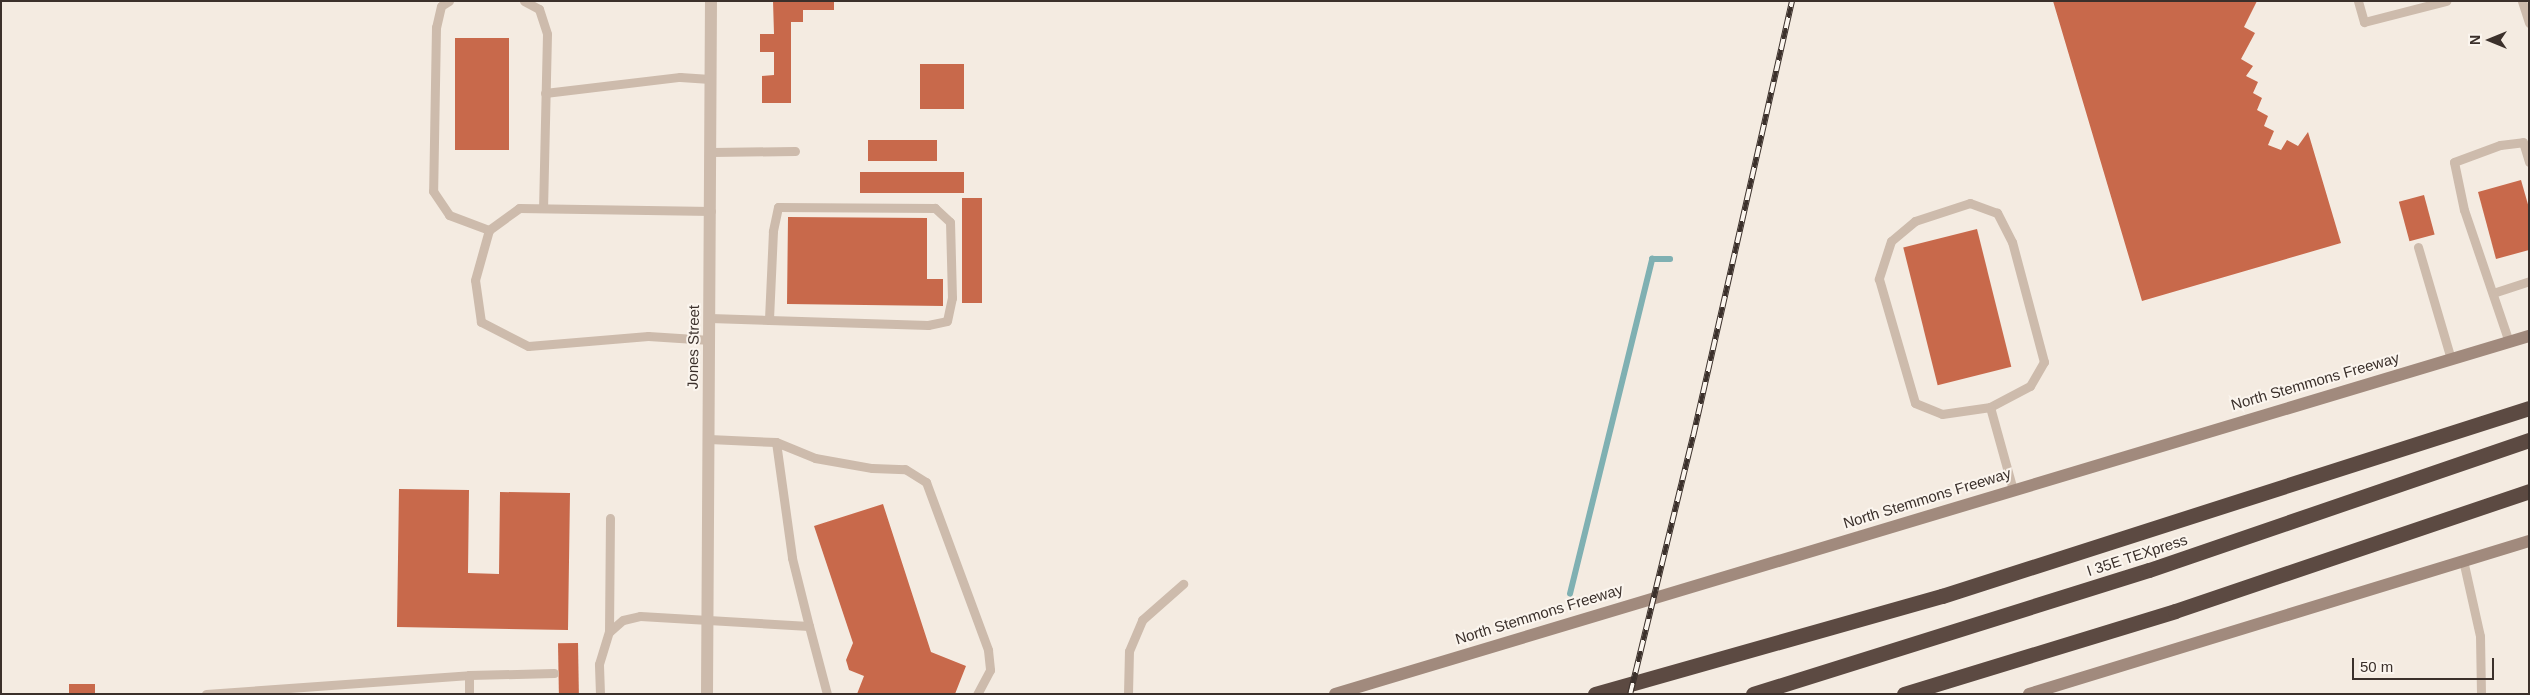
<!DOCTYPE html>
<html>
<head>
<meta charset="utf-8">
<style>
	body { margin:0 }
	#map { position:relative; width:2530px; height:695px; overflow:hidden; background:#f4ebe1; font-family:Helvetica,sans-serif }
	div>[style] { position:absolute }
	.stream>* { height:5.5px; margin:-2.75px; padding:0 2.75px; transform-origin:2.75px; border-radius:2.75px; background:#7fb0b2 }
	.building>* { inset:0; background:#c8694b; transform-origin:0 0 }
	.lane>* { height:9px; margin:-4.5px; padding:0 4.5px; transform-origin:4.5px; border-radius:4.5px; background:#cdbbac }
	.street>* { height:12px; margin:-6px; padding:0 6px; transform-origin:6px; border-radius:6px; background:#cdbbac }
	.secondary>* { height:12px; margin:-6px; padding:0 6px; transform-origin:6px; border-radius:6px; background:#a18a7d }
	.highway>* { height:15px; margin:-7.5px; padding:0 7.5px; transform-origin:7.5px; border-radius:7.5px; background:#5c4a42 }
	.rail>* { height:5.5px; margin-top:-2.75px; transform-origin:0; background:repeating-linear-gradient(90deg,#fbf5ee 0 11px,#3b302b 0 22px); box-sizing:border-box; border-block:1px solid #3b302b }
	span { translate:-50% -50%; white-space:nowrap; text-align:center; line-height:1.15; -webkit-text-stroke:4px #fbf5ee; paint-order:stroke }
	.street-label { font-size:15px; color:#3b302b }
	.frame { position:absolute; inset:0; border:2px solid #3b302b; pointer-events:none }
	.north { position:absolute; left:2465px; top:15px; width:50px; height:50px; -webkit-text-stroke:4px #fbf5ee; paint-order:stroke; rotate:270deg; font-size:14px; font-weight:700; line-height:20px; text-align:center; color:#3b302b }
	.north::after { content:''; display:block; margin:auto; width:18px; height:22px; background:#3b302b; clip-path:polygon(50% 0,100% 100%,50% 72%,0 100%) }
	.scale { position:absolute; left:2352px; top:658px; width:142px; height:22px; box-sizing:border-box; border:2px solid #3b302b; border-top:0; padding-left:6px; font-size:15px; line-height:18px; white-space:nowrap; color:#3b302b; -webkit-text-stroke:4px #fbf5ee; paint-order:stroke }
</style>
</head>
<body>
<div id="map">
	<div class="stream">
		<i style="left:1570px;top:594px;width:345px;rotate:-76.2deg"></i>
		<i style="left:1652px;top:259px;width:18px"></i>
	</div>
	<div class="building">
		<i style="clip-path:polygon(773px 1px,834px 1px,834px 10px,803px 10px,803px 22px,791px 22px,791px 103px,762px 103px,762px 76px,774px 75px,774px 52px,760px 52px,760px 34px,774px 34px)"></i>
		<i style="clip-path:polygon(2053px 1px,2257px 1px,2244px 27px,2255px 33px,2241px 59px,2253px 66px,2246px 76px,2258px 82px,2253px 93px,2262px 98px,2257px 110px,2268px 116px,2264px 126px,2274px 131px,2268px 145px,2281px 150px,2287px 140px,2298px 146px,2308px 132px,2341px 243px,2142px 301px)"></i>
		<i style="left:455px;top:38px;width:54px;height:112px"></i>
		<i style="left:920px;top:64px;width:44px;height:45px"></i>
		<i style="left:868px;top:140px;width:69px;height:21px"></i>
		<i style="left:860px;top:172px;width:104px;height:21px"></i>
		<i style="clip-path:polygon(2521px 180px,2529px 208px,2529px 250px,2496px 259px,2478px 192px)"></i>
		<i style="left:2424px;top:195px;width:41px;height:26px;rotate:75deg"></i>
		<i style="left:962px;top:198px;width:20px;height:105px"></i>
		<i style="clip-path:polygon(788px 217px,927px 218px,927px 279px,943px 279px,943px 306px,787px 304px)"></i>
		<i style="left:1977px;top:229px;width:142px;height:76px;rotate:76deg"></i>
		<i style="clip-path:polygon(399px 489px,469px 490px,468px 573px,499px 574px,500px 492px,570px 493px,568px 630px,397px 627px)"></i>
		<i style="clip-path:polygon(883px 504px,931px 652px,966px 666px,955px 694px,857px 694px,864px 676px,849px 670px,846px 660px,853px 643px,814px 526px)"></i>
		<i style="left:578px;top:643px;width:51px;height:20px;rotate:89deg"></i>
		<i style="left:69px;top:684px;width:26px;height:10px"></i>
	</div>
	<div class="lane">
		<i style="left:449px;top:1px;width:9px;rotate:148deg"></i>
		<i style="left:441px;top:6px;width:22px;rotate:103deg"></i>
		<i style="left:436px;top:27px;width:164px;rotate:91deg"></i>
		<i style="left:433px;top:191px;width:29px;rotate:56deg"></i>
		<i style="left:449px;top:215px;width:43px;rotate:20.6deg"></i>
		<i style="left:524px;top:1px;width:17px;rotate:28deg"></i>
		<i style="left:539px;top:9px;width:26px;rotate:72deg"></i>
		<i style="left:547px;top:34px;width:174px;rotate:91.3deg"></i>
		<i style="left:2358px;top:1px;width:22px;rotate:74deg"></i>
		<i style="left:2364px;top:22px;width:85px;rotate:-14.4deg"></i>
		<i style="left:2522px;top:1px;width:23px;rotate:72deg"></i>
		<i style="left:545px;top:93px;width:136px;rotate:-6.8deg"></i>
		<i style="left:680px;top:77px;width:30px;rotate:4deg"></i>
		<i style="left:712px;top:152px;width:83px;rotate:-0.7deg"></i>
		<i style="left:2418px;top:247px;width:117px;rotate:73.6deg"></i>
		<i style="left:2493px;top:293px;width:38px;rotate:-18deg"></i>
		<i style="left:710px;top:318px;width:59px;rotate:1.9deg"></i>
		<i style="left:769px;top:320px;width:159px;rotate:1.8deg"></i>
		<i style="left:928px;top:325px;width:19px;rotate:-12deg"></i>
		<i style="left:947px;top:321px;width:24px;rotate:-78deg"></i>
		<i style="left:952px;top:298px;width:76px;rotate:-91.5deg"></i>
		<i style="left:950px;top:222px;width:21px;rotate:-137deg"></i>
		<i style="left:935px;top:208px;width:157px;rotate:-179.6deg"></i>
		<i style="left:778px;top:207px;width:25px;rotate:102deg"></i>
		<i style="left:773px;top:231px;width:89px;rotate:92.6deg"></i>
		<i style="left:710px;top:340px;width:62px;rotate:-176.3deg"></i>
		<i style="left:648px;top:336px;width:120px;rotate:175.2deg"></i>
		<i style="left:528px;top:346px;width:53px;rotate:-152.9deg"></i>
		<i style="left:481px;top:322px;width:42px;rotate:-98.1deg"></i>
		<i style="left:475px;top:280px;width:52px;rotate:-74.4deg"></i>
		<i style="left:489px;top:230px;width:37px;rotate:-36deg"></i>
		<i style="left:519px;top:208px;width:192px;rotate:0.9deg"></i>
		<i style="left:2509px;top:342px;width:139px;rotate:-108.8deg"></i>
		<i style="left:2464px;top:210px;width:49px;rotate:-101.8deg"></i>
		<i style="left:2454px;top:162px;width:49px;rotate:-20.3deg"></i>
		<i style="left:2500px;top:145px;width:23px;rotate:-7deg"></i>
		<i style="left:2523px;top:142px;width:21px;rotate:73deg"></i>
		<i style="left:1990px;top:407px;width:45px;rotate:-27.7deg"></i>
		<i style="left:2030px;top:386px;width:28px;rotate:-60deg"></i>
		<i style="left:2044px;top:362px;width:124px;rotate:-104.9deg"></i>
		<i style="left:2012px;top:242px;width:33px;rotate:-117deg"></i>
		<i style="left:1997px;top:213px;width:29px;rotate:-160deg"></i>
		<i style="left:1970px;top:203px;width:58px;rotate:161.9deg"></i>
		<i style="left:1915px;top:221px;width:31px;rotate:140deg"></i>
		<i style="left:1891px;top:241px;width:40px;rotate:108deg"></i>
		<i style="left:1879px;top:279px;width:129px;rotate:73.8deg"></i>
		<i style="left:1915px;top:403px;width:29px;rotate:22deg"></i>
		<i style="left:1942px;top:414px;width:49px;rotate:-8.3deg"></i>
		<i style="left:1990px;top:407px;width:86px;rotate:74.5deg"></i>
		<i style="left:709px;top:439px;width:67px;rotate:2.6deg"></i>
		<i style="left:776px;top:442px;width:42px;rotate:22.3deg"></i>
		<i style="left:815px;top:458px;width:58px;rotate:10deg"></i>
		<i style="left:872px;top:468px;width:33px;rotate:2deg"></i>
		<i style="left:905px;top:469px;width:25px;rotate:32deg"></i>
		<i style="left:926px;top:482px;width:179px;rotate:69.7deg"></i>
		<i style="left:988px;top:650px;width:20px;rotate:84deg"></i>
		<i style="left:990px;top:670px;width:27px;rotate:118deg"></i>
		<i style="left:776px;top:442px;width:117px;rotate:82.1deg"></i>
		<i style="left:792px;top:558px;width:70px;rotate:76deg"></i>
		<i style="left:2463px;top:560px;width:78px;rotate:77.4deg"></i>
		<i style="left:2480px;top:636px;width:58px;rotate:89deg"></i>
		<i style="left:609px;top:632px;width:18px;rotate:-41deg"></i>
		<i style="left:623px;top:620px;width:17px;rotate:-13deg"></i>
		<i style="left:640px;top:616px;width:169px;rotate:3.4deg"></i>
		<i style="left:809px;top:626px;width:70px;rotate:75.2deg"></i>
		<i style="left:206px;top:694px;width:264px;rotate:-4.1deg"></i>
		<i style="left:469px;top:694px;width:19px;rotate:-90deg"></i>
		<i style="left:469px;top:675px;width:85px;rotate:-1.3deg"></i>
		<i style="left:600px;top:694px;width:30px;rotate:-92deg"></i>
		<i style="left:599px;top:664px;width:34px;rotate:-73deg"></i>
		<i style="left:609px;top:632px;width:114px;rotate:-89.5deg"></i>
		<i style="left:1128px;top:694px;width:43px;rotate:-88.7deg"></i>
		<i style="left:1129px;top:651px;width:34px;rotate:-67deg"></i>
		<i style="left:1142px;top:620px;width:55px;rotate:-41.3deg"></i>
	</div>
	<div class="street">
		<i style="left:707px;top:694px;width:693px;rotate:-89.67deg"></i>
	</div>
	<div class="secondary">
		<i style="left:1335px;top:694px;width:1247px;rotate:-16.69deg"></i>
		<i style="left:2029px;top:694px;width:523px;rotate:-17.01deg"></i>
	</div>
	<div class="highway">
		<i style="left:1595px;top:694px;width:361px;rotate:-15.8deg"></i>
		<i style="left:1942px;top:596px;width:616px;rotate:-17.76deg"></i>
		<i style="left:1753px;top:694px;width:415px;rotate:-17.4deg"></i>
		<i style="left:2149px;top:570px;width:402px;rotate:-18.9deg"></i>
		<i style="left:1904px;top:694px;width:283px;rotate:-17deg"></i>
		<i style="left:2175px;top:611px;width:374px;rotate:-18.7deg"></i>
	</div>
	<div class="rail">
		<i style="left:1630px;top:694px;width:266px;rotate:-76.3deg"></i>
		<i style="left:1693px;top:436px;width:446px;rotate:-77.2deg"></i>
	</div>
	<div class="street-label">
		<span style="left:693px;top:347px;rotate:-89deg">Jones Street</span>
		<span style="left:2315px;top:381px;rotate:-16deg">North Stemmons Freeway</span>
		<span style="left:1927px;top:498px;rotate:-17deg">North Stemmons Freeway</span>
		<span style="left:2137px;top:555px;rotate:-18deg">I 35E TEXpress</span>
		<span style="left:1539px;top:614px;rotate:-17deg">North Stemmons Freeway</span>
	</div>
	<div class="frame"></div>
	<div class="north">N</div>
	<div class="scale">50 m</div>
</div>
</body>
</html>
